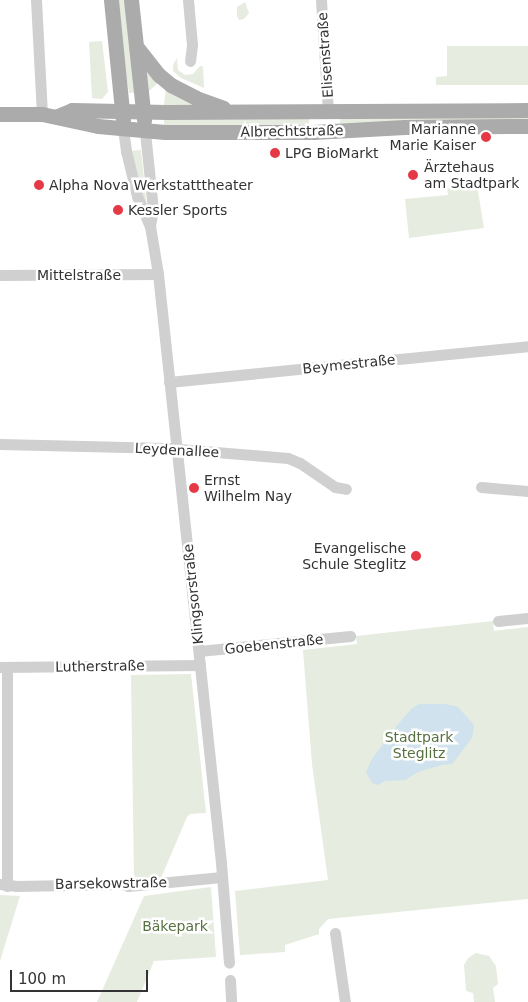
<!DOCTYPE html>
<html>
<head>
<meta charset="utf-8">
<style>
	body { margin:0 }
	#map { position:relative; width:528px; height:1002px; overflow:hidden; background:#fff; font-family:"DejaVu Sans",sans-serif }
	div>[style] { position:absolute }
	.green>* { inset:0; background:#e6ecdf; transform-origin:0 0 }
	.water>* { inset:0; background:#cfe2ee }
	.minor>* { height:11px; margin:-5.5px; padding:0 5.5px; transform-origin:5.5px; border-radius:5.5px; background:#d0d0d0 }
	.major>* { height:15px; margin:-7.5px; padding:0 7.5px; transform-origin:7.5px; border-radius:7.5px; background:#ababab }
	.dots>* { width:14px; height:14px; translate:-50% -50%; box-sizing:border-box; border:2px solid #fff; border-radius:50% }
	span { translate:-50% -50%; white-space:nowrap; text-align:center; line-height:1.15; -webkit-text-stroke:5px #fff; paint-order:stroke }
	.street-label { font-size:14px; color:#333 }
	.poi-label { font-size:14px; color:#333 }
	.right { translate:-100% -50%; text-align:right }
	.left { translate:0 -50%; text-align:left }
	.park-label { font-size:14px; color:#56703f }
	.scale { position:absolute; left:10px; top:970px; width:138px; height:22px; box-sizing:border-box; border:2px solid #333; border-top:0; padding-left:6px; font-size:15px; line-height:18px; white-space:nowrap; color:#333; -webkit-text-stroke:4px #fff; paint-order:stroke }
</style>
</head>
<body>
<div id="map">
	<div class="green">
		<i style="clip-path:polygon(115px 0,125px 0,135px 93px,129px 93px)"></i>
		<i style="clip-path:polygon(245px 2px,249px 13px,244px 19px,239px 20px,237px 16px,237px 7px)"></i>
		<i style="clip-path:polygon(102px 41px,108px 92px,102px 99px,92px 98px,89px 42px)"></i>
		<i style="clip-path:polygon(447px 46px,528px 46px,528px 85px,436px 85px,436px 77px,447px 76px)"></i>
		<i style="clip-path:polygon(177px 58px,178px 70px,185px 75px,193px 74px,200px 66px,203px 66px,204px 88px,181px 78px,173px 71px,173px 65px)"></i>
		<i style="clip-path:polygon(146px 67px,159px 82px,147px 93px)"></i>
		<i style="clip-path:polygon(166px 87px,194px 105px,164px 105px)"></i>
		<i style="clip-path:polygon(528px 116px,528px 119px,340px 123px,340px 121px,341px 118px)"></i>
		<i style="left:309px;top:118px;width:7px;height:145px;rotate:90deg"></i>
		<i style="clip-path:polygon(141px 150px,147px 208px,146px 210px,130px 151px)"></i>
		<i style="clip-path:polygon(477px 185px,484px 228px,409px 238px,405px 199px,448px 195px,447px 188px)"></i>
		<i style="clip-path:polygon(493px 621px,494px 631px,528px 627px,528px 899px,328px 919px,319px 929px,319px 934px,285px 945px,285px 952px,240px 955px,235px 891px,328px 880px,312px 764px,303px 650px,357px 644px,356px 636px)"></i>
		<i style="clip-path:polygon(191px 674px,206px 813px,190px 814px,187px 817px,161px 878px,134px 878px,131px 675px)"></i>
		<i style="clip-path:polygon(211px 887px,216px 957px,154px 961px,137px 1002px,97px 1002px,144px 896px)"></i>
		<i style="clip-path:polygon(0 895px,20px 896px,0 961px)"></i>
		<i style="clip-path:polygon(476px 953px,489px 956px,496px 966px,498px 984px,493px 988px,495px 1002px,474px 1002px,473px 993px,466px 991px,464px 965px,468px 958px)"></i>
	</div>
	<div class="water">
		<i style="clip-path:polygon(419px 704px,445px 704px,458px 707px,474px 725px,472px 738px,452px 764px,442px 765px,418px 772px,405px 780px,385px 781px,378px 785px,372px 783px,366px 772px,372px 759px,394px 729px,412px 708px)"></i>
	</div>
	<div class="minor">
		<i style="left:36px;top:0;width:114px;rotate:87deg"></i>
		<i style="left:188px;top:0;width:45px;rotate:84.9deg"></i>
		<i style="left:192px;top:45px;width:16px;rotate:97deg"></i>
		<i style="left:321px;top:0;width:111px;rotate:86.4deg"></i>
		<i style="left:123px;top:129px;width:22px;rotate:82deg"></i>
		<i style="left:126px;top:151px;width:46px;rotate:76.3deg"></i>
		<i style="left:137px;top:196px;width:33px;rotate:67deg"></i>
		<i style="left:150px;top:226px;width:49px;rotate:80.5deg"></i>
		<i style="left:158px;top:274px;width:592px;rotate:83.89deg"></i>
		<i style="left:221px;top:863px;width:100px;rotate:85.4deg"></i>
		<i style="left:145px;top:132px;width:78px;rotate:84.1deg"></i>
		<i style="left:153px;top:210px;width:16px;rotate:101deg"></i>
		<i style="left:0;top:275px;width:158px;rotate:-0.4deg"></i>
		<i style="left:169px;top:382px;width:361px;rotate:-5.7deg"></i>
		<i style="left:0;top:444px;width:167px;rotate:1.4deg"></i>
		<i style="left:167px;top:448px;width:121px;rotate:4.7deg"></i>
		<i style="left:288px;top:458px;width:13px;rotate:23deg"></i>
		<i style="left:300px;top:463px;width:42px;rotate:34.4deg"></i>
		<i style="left:335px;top:487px;width:11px;rotate:10deg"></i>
		<i style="left:481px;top:487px;width:47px;rotate:4.9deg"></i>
		<i style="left:498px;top:621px;width:30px;rotate:-6deg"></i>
		<i style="left:199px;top:651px;width:152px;rotate:-5.7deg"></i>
		<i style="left:0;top:667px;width:200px;rotate:-0.6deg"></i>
		<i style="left:7px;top:667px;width:219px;rotate:90deg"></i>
		<i style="left:0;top:884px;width:17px;rotate:7deg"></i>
		<i style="left:17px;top:886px;width:106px;rotate:-1.1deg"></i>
		<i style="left:123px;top:884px;width:5px;rotate:22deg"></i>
		<i style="left:128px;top:886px;width:94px;rotate:-5.5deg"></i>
		<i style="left:335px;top:933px;width:70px;rotate:81.8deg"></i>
		<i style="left:230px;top:980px;width:22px;rotate:87deg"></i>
	</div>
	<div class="major">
		<i style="left:111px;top:0;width:121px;rotate:84.3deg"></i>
		<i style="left:131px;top:0;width:121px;rotate:83.8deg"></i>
		<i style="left:136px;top:46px;width:37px;rotate:52deg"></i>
		<i style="left:159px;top:75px;width:16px;rotate:40deg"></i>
		<i style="left:171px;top:85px;width:28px;rotate:27deg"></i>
		<i style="left:196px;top:98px;width:29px;rotate:20deg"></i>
		<i style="left:0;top:114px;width:42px"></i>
		<i style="left:42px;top:114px;width:57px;rotate:12.1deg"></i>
		<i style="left:98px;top:126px;width:67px;rotate:5.1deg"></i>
		<i style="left:165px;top:132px;width:148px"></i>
		<i style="left:313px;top:132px;width:92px;rotate:-3.1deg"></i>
		<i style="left:405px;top:127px;width:123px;rotate:-0.5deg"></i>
		<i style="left:58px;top:116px;width:15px;rotate:-23deg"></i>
		<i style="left:72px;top:110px;width:95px;rotate:1.2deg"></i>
		<i style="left:167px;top:112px;width:361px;rotate:-0.3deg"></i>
	</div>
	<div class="dots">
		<i style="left:486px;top:137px;background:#e63946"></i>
		<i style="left:275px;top:153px;background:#e63946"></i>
		<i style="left:413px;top:175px;background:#e63946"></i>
		<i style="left:39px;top:185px;background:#e63946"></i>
		<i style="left:118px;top:210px;background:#e63946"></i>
		<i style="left:194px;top:488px;background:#e63946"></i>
		<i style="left:416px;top:556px;background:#e63946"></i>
	</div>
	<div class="street-label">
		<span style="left:325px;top:55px;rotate:-94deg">Elisenstraße</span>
		<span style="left:292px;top:131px;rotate:-1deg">Albrechtstraße</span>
		<span style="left:79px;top:275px">Mittelstraße</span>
		<span style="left:349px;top:364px;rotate:-6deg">Beymestraße</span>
		<span style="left:177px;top:450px;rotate:3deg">Leydenallee</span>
		<span style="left:193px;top:594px;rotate:-96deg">Klingsorstraße</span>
		<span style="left:274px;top:644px;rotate:-6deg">Goebenstraße</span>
		<span style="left:100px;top:666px;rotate:-1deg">Lutherstraße</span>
		<span style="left:111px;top:883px;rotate:-1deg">Barsekowstraße</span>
	</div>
	<div class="poi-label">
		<span class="right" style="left:476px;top:137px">Marianne<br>Marie Kaiser</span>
		<span class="left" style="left:285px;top:153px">LPG BioMarkt</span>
		<span class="left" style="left:424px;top:175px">Ärztehaus<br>am Stadtpark</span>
		<span class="left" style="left:49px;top:185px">Alpha Nova Werkstatttheater</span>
		<span class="left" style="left:128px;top:210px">Kessler Sports</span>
		<span class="left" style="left:204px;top:488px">Ernst<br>Wilhelm Nay</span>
		<span class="right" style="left:406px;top:556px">Evangelische<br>Schule Steglitz</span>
	</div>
	<div class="park-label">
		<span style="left:419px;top:745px">Stadtpark<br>Steglitz</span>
		<span style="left:175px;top:926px">Bäkepark</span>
	</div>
	<div class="scale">100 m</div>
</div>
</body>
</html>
